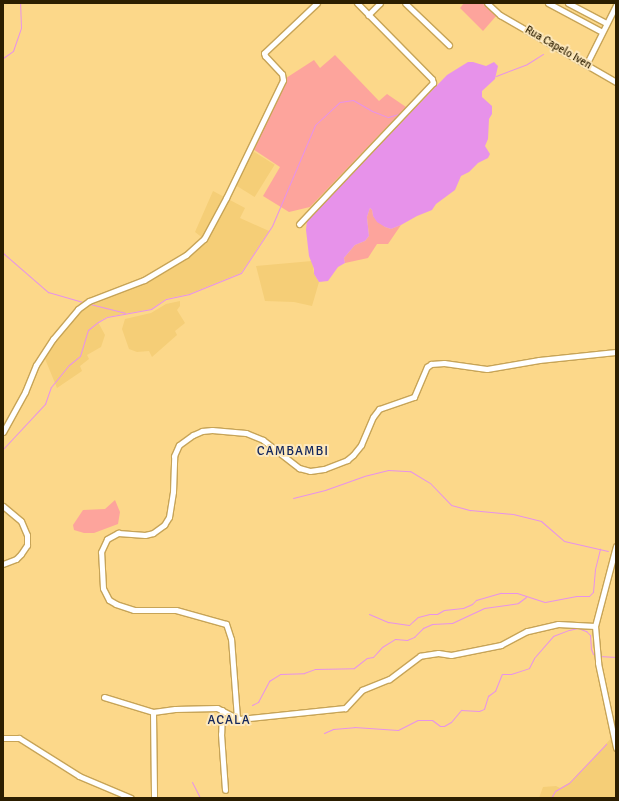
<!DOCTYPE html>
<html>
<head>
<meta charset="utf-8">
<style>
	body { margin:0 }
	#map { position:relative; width:619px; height:801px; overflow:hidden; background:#fcd88a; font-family:Signika,sans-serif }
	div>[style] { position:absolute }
	.built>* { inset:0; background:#f5ce77; transform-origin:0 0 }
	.green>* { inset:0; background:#fda49c }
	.water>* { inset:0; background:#e792ea }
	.stream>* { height:1px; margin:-0.5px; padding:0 0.5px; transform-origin:0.5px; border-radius:0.5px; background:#e792ea }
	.roads { filter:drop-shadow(1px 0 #c7a457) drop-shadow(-1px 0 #c7a457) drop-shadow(0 1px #c7a457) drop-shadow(0 -1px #c7a457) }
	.minor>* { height:5px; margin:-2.5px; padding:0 2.5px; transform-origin:2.5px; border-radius:2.5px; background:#fff }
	span { translate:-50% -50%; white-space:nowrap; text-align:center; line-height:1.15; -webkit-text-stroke:4px #fde8bb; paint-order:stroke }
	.street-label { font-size:11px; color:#2c1e00 }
	.quarter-label { font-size:13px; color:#13265c; letter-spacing:1px }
	.frame { position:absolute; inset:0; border:4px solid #2c1e00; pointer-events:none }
</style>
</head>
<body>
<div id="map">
	<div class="built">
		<i style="left:251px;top:150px;width:28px;height:38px;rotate:32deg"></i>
		<i style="clip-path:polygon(213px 191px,245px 208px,240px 218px,269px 231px,241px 273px,189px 294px,166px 299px,151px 309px,107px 317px,98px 322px,105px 335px,101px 347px,87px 355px,89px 359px,80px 366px,82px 371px,57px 388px,43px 354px,86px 303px,133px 285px,186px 255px,204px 239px,195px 232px)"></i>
		<i style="clip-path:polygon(312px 261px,314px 274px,319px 282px,312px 306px,294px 302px,265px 301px,256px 266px)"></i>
		<i style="clip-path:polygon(180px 301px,180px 306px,177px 310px,185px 323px,175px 331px,177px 335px,152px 357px,149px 351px,137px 352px,129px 349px,122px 329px,125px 319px,151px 313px,166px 304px)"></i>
		<i style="clip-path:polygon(612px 737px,616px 758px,616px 798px,539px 798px,543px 787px,556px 786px,560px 788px,569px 783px,600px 751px)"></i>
	</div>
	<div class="green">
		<i style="clip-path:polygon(464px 3px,482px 3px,497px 15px,483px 31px,460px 8px)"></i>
		<i style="clip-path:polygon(335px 55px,379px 101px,387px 94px,406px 107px,310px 207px,289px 212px,263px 196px,280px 167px,250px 147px,283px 80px,314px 60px,320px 68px)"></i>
		<i style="clip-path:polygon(370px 208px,372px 210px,373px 216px,385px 227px,391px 229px,401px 225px,388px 244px,377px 244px,368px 258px,345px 263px,344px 258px,355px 245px,365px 241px,369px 236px,367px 217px)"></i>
		<i style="clip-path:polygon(115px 500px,120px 512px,118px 524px,94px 533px,84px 533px,74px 530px,73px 525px,83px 510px,105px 509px)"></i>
	</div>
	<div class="water">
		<i style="clip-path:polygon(468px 62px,473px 62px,486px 66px,494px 62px,498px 66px,495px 79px,482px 91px,482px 97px,492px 106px,492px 114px,489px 119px,488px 139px,485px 146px,490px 154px,488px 158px,478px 163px,469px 172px,461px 176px,455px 190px,436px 204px,432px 210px,417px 216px,401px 225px,391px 229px,385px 227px,377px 222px,373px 216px,372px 210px,370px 208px,367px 217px,369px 236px,365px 241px,355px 245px,344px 258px,345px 263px,338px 267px,328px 281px,319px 282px,314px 274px,314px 269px,309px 256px,306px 230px,307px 220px,447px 75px)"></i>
	</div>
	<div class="stream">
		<i style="left:3px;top:58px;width:12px;rotate:-35deg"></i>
		<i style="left:13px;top:51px;width:24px;rotate:-71deg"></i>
		<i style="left:21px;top:28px;width:25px;rotate:-92deg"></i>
		<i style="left:496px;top:76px;width:33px;rotate:-21deg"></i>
		<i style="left:527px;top:64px;width:19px;rotate:-32deg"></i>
		<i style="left:3px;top:253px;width:60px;rotate:40.9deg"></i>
		<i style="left:48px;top:292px;width:36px;rotate:16deg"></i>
		<i style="left:90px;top:304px;width:36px;rotate:14deg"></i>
		<i style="left:3px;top:449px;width:62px;rotate:-47deg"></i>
		<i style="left:45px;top:404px;width:18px;rotate:-71deg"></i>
		<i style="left:51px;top:387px;width:28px;rotate:-51deg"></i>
		<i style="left:69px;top:365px;width:14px;rotate:-39deg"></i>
		<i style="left:80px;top:356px;width:27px;rotate:-73deg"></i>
		<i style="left:88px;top:330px;width:13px;rotate:-39deg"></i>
		<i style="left:98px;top:322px;width:10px;rotate:-29deg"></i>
		<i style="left:107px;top:317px;width:45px;rotate:-10.3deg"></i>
		<i style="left:151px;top:309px;width:18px;rotate:-34deg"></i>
		<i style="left:166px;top:299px;width:24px;rotate:-12deg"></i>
		<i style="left:189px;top:294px;width:56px;rotate:-22deg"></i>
		<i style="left:241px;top:273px;width:56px;rotate:-56.6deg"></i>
		<i style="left:272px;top:226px;width:110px;rotate:-66.9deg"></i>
		<i style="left:315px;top:125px;width:34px;rotate:-43deg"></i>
		<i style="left:340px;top:102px;width:13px;rotate:-9deg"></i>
		<i style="left:353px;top:100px;width:22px;rotate:30deg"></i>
		<i style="left:372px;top:111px;width:17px;rotate:21deg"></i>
		<i style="left:388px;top:117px;width:15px;rotate:-16deg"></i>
		<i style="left:293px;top:498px;width:33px;rotate:-14deg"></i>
		<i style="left:325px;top:490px;width:41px;rotate:-19.7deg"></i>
		<i style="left:364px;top:476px;width:25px;rotate:-14deg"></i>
		<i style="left:388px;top:470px;width:22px;rotate:3deg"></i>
		<i style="left:410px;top:471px;width:23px;rotate:31deg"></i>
		<i style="left:430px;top:483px;width:30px;rotate:46deg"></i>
		<i style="left:451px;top:505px;width:20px;rotate:15deg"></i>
		<i style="left:470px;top:510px;width:43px;rotate:5.3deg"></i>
		<i style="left:513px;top:514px;width:29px;rotate:14deg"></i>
		<i style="left:541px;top:521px;width:30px;rotate:41deg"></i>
		<i style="left:564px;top:541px;width:45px;rotate:12.8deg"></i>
		<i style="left:369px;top:614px;width:21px;rotate:23deg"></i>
		<i style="left:388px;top:622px;width:21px;rotate:8deg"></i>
		<i style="left:409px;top:625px;width:12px;rotate:-42deg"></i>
		<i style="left:418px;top:617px;width:11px;rotate:-15deg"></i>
		<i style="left:429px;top:614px;width:8px"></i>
		<i style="left:437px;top:614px;width:8px;rotate:-30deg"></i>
		<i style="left:444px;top:610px;width:19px;rotate:-6deg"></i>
		<i style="left:463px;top:608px;width:10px;rotate:-24deg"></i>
		<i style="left:472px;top:604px;width:6px;rotate:-45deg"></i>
		<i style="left:476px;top:600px;width:26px;rotate:-16deg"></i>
		<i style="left:501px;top:593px;width:16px"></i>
		<i style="left:517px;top:593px;width:29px;rotate:18deg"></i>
		<i style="left:545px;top:602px;width:32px;rotate:-11deg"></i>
		<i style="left:576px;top:596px;width:13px"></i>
		<i style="left:589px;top:596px;width:6px;rotate:-45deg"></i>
		<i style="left:593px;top:592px;width:23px;rotate:-85deg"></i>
		<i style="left:595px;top:569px;width:21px;rotate:-76deg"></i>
		<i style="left:599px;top:656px;width:17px;rotate:3deg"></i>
		<i style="left:252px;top:705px;width:7px;rotate:-27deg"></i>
		<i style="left:258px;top:702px;width:24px;rotate:-62deg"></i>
		<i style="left:269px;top:681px;width:13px;rotate:-32deg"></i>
		<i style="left:280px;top:674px;width:24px;rotate:-2deg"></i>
		<i style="left:304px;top:673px;width:12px;rotate:-20deg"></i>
		<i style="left:315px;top:669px;width:39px;rotate:-1deg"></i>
		<i style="left:354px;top:668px;width:16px;rotate:-38deg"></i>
		<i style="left:367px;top:658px;width:6px;rotate:-9deg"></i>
		<i style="left:373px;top:657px;width:13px;rotate:-48deg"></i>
		<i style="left:382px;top:647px;width:15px;rotate:-32deg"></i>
		<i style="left:395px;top:639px;width:12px;rotate:5deg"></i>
		<i style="left:407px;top:640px;width:8px;rotate:-23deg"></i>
		<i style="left:414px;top:637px;width:13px;rotate:-45deg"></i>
		<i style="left:423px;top:628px;width:10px;rotate:-24deg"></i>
		<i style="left:432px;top:624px;width:20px;rotate:-3deg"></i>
		<i style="left:452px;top:623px;width:35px;rotate:-25deg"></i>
		<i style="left:484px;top:608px;width:34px;rotate:-8deg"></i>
		<i style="left:518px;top:603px;width:10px;rotate:-37deg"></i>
		<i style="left:324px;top:733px;width:10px;rotate:-24deg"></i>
		<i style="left:333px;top:729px;width:21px;rotate:-5deg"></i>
		<i style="left:354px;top:727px;width:44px;rotate:3.9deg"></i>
		<i style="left:398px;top:730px;width:22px;rotate:-27deg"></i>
		<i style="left:418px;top:720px;width:14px"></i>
		<i style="left:432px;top:720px;width:10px;rotate:37deg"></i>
		<i style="left:440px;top:726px;width:4px"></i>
		<i style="left:444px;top:726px;width:8px;rotate:-30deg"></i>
		<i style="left:451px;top:722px;width:16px;rotate:-50deg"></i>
		<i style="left:461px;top:710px;width:18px;rotate:3deg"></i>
		<i style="left:479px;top:711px;width:5px;rotate:-22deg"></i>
		<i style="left:484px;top:709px;width:14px;rotate:-73deg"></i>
		<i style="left:488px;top:696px;width:9px;rotate:-36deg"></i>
		<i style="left:495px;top:691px;width:18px;rotate:-68deg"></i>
		<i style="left:502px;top:674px;width:9px"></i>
		<i style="left:511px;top:674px;width:19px;rotate:-18deg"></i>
		<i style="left:529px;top:668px;width:11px;rotate:-63deg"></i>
		<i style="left:534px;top:658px;width:29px;rotate:-49deg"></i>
		<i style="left:553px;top:636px;width:17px;rotate:-21deg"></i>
		<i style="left:569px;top:630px;width:9px;rotate:-13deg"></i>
		<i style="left:578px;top:628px;width:9px;rotate:21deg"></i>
		<i style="left:586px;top:631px;width:6px;rotate:45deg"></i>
		<i style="left:590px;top:635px;width:14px;rotate:86deg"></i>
		<i style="left:591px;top:649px;width:5px;rotate:68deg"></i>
		<i style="left:593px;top:654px;width:3px;rotate:18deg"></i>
		<i style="left:192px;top:782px;width:18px;rotate:63deg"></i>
		<i style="left:551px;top:798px;width:8px;rotate:-60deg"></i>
		<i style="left:555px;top:791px;width:16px;rotate:-30deg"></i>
		<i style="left:569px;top:783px;width:54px;rotate:-46.5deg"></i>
	</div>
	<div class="roads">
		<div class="minor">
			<i style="left:405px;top:3px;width:61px;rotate:43.7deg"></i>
			<i style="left:487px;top:3px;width:18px;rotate:43deg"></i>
			<i style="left:500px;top:15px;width:134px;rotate:30deg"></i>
			<i style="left:548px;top:3px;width:61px;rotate:28.2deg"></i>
			<i style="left:568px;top:3px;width:43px;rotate:27.8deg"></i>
			<i style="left:368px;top:15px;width:17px;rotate:-45deg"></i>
			<i style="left:586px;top:65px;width:67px;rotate:-63.4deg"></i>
			<i style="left:299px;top:224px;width:195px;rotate:-46.5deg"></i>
			<i style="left:433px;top:83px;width:4px;rotate:-104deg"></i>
			<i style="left:432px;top:79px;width:107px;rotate:-134.6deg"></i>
			<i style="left:3px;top:432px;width:46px;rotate:-61.2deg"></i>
			<i style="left:25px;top:392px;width:29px;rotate:-68deg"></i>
			<i style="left:36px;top:365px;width:31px;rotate:-57deg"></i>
			<i style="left:53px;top:339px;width:39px;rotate:-50deg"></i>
			<i style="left:78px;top:309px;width:14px;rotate:-36deg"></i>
			<i style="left:89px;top:301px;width:59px;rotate:-20.9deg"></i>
			<i style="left:144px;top:280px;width:49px;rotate:-30.8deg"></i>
			<i style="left:186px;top:255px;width:24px;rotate:-42deg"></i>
			<i style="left:204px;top:239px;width:47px;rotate:-61.8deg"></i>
			<i style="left:226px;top:198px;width:131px;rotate:-64.2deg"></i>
			<i style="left:283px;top:80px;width:6px;rotate:-99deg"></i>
			<i style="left:282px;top:74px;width:25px;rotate:-133deg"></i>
			<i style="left:265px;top:56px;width:3px;rotate:-108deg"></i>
			<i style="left:264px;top:53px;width:73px;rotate:-43.3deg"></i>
			<i style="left:3px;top:506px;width:23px;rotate:40deg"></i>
			<i style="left:21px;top:521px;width:15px;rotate:67deg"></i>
			<i style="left:27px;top:535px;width:10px;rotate:90deg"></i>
			<i style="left:27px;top:545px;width:11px;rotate:124deg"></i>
			<i style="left:21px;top:554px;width:7px;rotate:135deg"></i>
			<i style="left:16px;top:559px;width:14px;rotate:159deg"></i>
			<i style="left:616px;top:546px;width:83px;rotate:104.7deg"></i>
			<i style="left:595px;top:626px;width:37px;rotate:85deg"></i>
			<i style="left:598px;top:663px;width:87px;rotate:78deg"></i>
			<i style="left:595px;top:626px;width:37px;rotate:-177deg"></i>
			<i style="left:558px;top:624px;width:32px;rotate:167deg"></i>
			<i style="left:527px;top:631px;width:30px;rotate:152deg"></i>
			<i style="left:501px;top:645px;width:51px;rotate:168.7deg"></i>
			<i style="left:451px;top:655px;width:13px;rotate:-171deg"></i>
			<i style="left:438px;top:653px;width:18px;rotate:171deg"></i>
			<i style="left:420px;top:656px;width:39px;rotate:143deg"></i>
			<i style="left:389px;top:679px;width:29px;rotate:158deg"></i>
			<i style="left:362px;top:690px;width:25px;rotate:133deg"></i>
			<i style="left:345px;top:708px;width:106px;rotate:174deg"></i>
			<i style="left:240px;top:719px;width:3px;rotate:-162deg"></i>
			<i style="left:237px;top:718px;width:79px;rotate:-94.3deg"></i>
			<i style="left:231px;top:639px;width:16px;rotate:-108deg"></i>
			<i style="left:226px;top:624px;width:52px;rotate:-164.4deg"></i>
			<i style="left:176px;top:610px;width:42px;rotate:180deg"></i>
			<i style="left:134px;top:610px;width:19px;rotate:-162deg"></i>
			<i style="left:116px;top:604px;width:8px;rotate:-150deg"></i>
			<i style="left:109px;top:600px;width:13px;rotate:-117deg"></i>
			<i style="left:103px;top:588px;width:36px;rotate:-93deg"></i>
			<i style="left:101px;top:552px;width:14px;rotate:-65deg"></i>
			<i style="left:107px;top:539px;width:13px;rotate:-29deg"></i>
			<i style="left:118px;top:533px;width:27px;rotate:4deg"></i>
			<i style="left:145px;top:535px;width:8px;rotate:-14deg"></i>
			<i style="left:153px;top:533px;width:14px;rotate:-36deg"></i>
			<i style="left:164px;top:525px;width:9px;rotate:-58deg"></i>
			<i style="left:169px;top:517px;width:25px;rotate:-81deg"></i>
			<i style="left:173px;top:492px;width:36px;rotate:-88deg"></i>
			<i style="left:174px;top:456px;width:12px;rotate:-66deg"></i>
			<i style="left:179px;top:445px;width:17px;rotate:-36deg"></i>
			<i style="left:193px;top:435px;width:10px;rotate:-24deg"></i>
			<i style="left:202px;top:431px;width:10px;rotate:-6deg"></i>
			<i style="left:212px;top:430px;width:34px;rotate:5deg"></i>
			<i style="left:246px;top:433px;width:18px;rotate:22deg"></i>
			<i style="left:263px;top:440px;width:46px;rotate:37.9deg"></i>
			<i style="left:299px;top:468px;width:11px;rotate:15deg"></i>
			<i style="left:310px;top:471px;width:14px;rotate:-8deg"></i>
			<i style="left:324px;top:469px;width:25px;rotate:-21deg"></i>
			<i style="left:347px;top:460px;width:8px;rotate:-40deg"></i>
			<i style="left:353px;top:455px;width:13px;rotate:-51deg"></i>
			<i style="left:361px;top:445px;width:30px;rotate:-67deg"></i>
			<i style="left:373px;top:417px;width:10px;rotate:-53deg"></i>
			<i style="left:379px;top:409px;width:37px;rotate:-19deg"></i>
			<i style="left:414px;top:397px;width:33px;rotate:-67deg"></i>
			<i style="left:427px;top:367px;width:5px;rotate:-37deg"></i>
			<i style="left:431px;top:364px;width:13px;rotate:-4deg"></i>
			<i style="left:444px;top:363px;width:43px;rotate:7.9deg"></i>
			<i style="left:487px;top:369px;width:53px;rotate:-9.8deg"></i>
			<i style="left:539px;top:360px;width:77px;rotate:-5.9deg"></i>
			<i style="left:104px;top:697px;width:51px;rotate:17deg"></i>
			<i style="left:153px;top:712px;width:22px;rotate:-8deg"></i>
			<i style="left:175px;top:709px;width:42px;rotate:-1.4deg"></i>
			<i style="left:217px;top:708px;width:22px;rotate:27deg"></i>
			<i style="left:222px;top:710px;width:24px;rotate:92deg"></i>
			<i style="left:221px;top:734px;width:56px;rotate:85.9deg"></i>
			<i style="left:153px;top:712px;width:86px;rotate:89.3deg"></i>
			<i style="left:3px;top:738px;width:16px"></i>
			<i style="left:19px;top:738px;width:71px;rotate:32.3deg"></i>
			<i style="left:79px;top:776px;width:56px;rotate:22.9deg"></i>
		</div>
	</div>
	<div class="street-label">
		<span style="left:558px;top:48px;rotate:30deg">Rua Capelo Iven</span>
	</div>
	<div class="quarter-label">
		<span style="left:293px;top:451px">CAMBAMBI</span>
		<span style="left:229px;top:720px">ACALA</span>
	</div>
	<div class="frame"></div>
</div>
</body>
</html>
